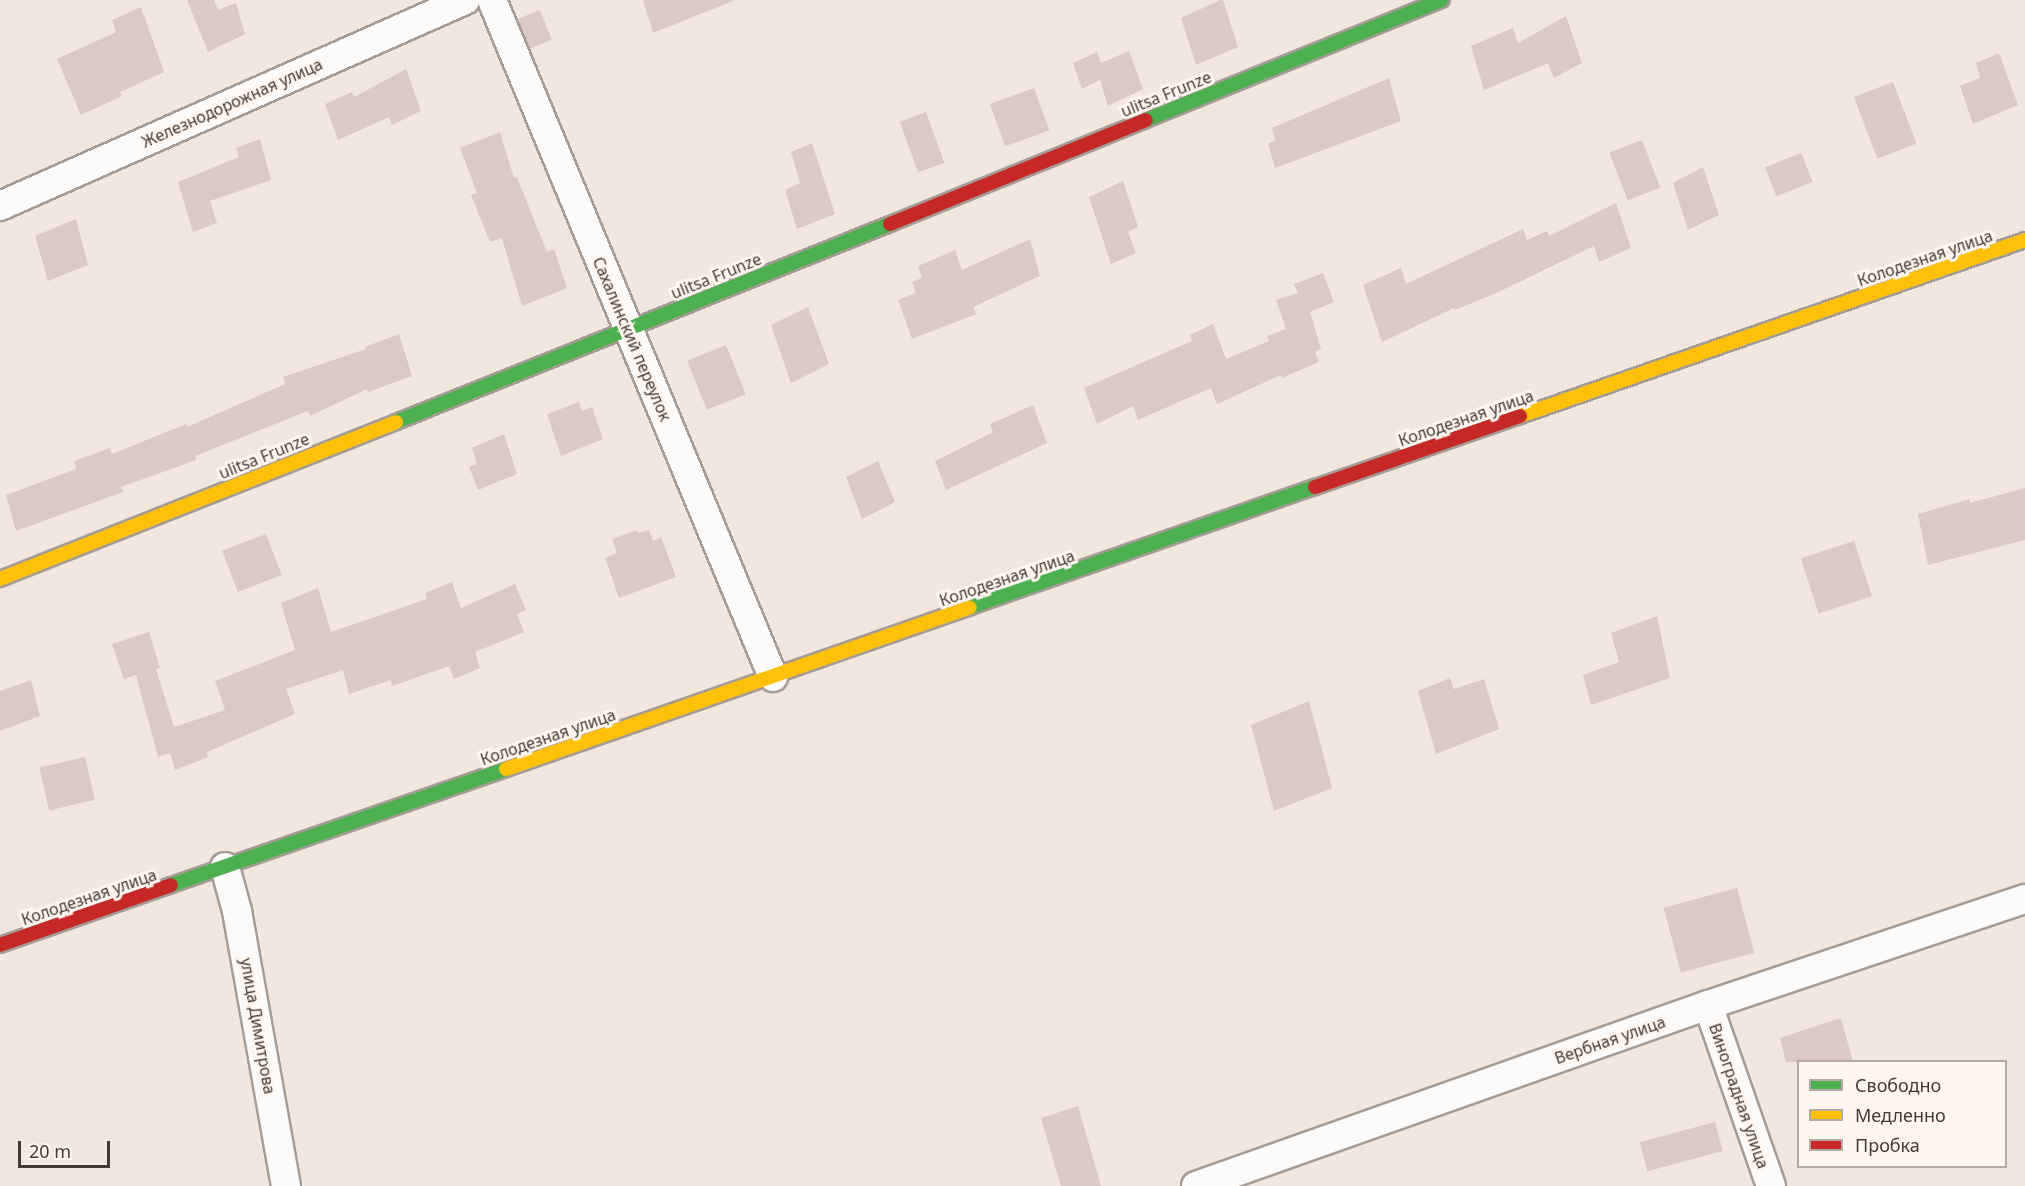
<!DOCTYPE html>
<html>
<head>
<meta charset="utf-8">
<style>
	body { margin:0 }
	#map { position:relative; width:2025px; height:1186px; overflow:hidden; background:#f2e7de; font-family:"Noto Sans",sans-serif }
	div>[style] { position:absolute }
	.building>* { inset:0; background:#dac9c4; transform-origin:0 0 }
	.roads { filter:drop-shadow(2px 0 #a49c95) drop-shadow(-2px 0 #a49c95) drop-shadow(0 2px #a49c95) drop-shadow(0 -2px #a49c95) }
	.street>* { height:28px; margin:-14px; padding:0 14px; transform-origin:14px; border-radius:14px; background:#fdfbfa }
	.fast>* { height:14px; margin:-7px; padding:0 7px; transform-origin:7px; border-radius:7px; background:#4caf50 }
	.slow>* { height:14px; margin:-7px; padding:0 7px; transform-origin:7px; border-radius:7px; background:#ffc107 }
	.jam>* { height:14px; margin:-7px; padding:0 7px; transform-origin:7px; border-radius:7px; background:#c62828 }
	span { translate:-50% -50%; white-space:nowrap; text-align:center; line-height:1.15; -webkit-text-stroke:6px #fef6ef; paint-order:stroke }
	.street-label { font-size:16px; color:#423a34 }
	.legend { position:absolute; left:1797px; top:1060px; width:210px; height:108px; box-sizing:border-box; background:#fef6ef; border:2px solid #b3aba4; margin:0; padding:8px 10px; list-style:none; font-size:18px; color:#423a34 }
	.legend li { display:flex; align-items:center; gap:12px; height:30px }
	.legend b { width:30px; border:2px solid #b3aba4 }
	.scale { position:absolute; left:18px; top:1141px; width:92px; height:27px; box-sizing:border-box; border:3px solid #423a34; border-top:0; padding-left:8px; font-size:18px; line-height:21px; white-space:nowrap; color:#423a34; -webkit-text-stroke:4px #fef6ef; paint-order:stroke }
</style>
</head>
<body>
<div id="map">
	<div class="building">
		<i style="clip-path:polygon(187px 0,214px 0,218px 10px,236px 3px,245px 34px,208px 52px)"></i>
		<i style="clip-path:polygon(643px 0,733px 0,733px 1px,653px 33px)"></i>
		<i style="clip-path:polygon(1220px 0,1223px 0,1238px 47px,1196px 65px,1181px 18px)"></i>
		<i style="clip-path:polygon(141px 7px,164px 72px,120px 92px,122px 96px,81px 115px,57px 59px,116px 32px,112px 20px)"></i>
		<i style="left:540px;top:10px;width:32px;height:24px;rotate:68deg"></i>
		<i style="clip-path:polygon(1566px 16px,1582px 63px,1554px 78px,1548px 63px,1484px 90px,1471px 46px,1513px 28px,1518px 43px)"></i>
		<i style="clip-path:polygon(1129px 51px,1143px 89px,1108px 106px,1100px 80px,1082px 89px,1073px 63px,1097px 52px,1101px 63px)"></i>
		<i style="clip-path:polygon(1999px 53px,2018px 105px,1973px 124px,1960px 86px,1980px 78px,1976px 63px)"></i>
		<i style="clip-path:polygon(406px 69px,421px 111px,392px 125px,389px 117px,338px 140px,325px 104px,352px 92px,354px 97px)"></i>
		<i style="clip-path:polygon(1389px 78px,1401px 121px,1275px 168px,1268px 144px,1275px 140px,1272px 128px)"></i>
		<i style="left:1893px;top:82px;width:66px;height:42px;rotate:69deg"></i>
		<i style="left:1034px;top:88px;width:45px;height:47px;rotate:70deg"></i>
		<i style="left:926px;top:112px;width:54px;height:28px;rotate:70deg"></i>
		<i style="clip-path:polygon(500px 132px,514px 178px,517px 177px,547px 252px,554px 249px,567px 288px,522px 306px,502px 238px,490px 242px,471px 195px,477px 193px,460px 148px)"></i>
		<i style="clip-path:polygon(260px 139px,271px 180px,210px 201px,217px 223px,193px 232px,178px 182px,239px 157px,236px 148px)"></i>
		<i style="left:1642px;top:140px;width:51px;height:35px;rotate:69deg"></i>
		<i style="clip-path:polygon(812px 143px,835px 214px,797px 229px,785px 190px,800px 183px,791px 152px)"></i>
		<i style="left:1801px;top:153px;width:31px;height:39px;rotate:68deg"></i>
		<i style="clip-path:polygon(1703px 167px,1719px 215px,1688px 230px,1673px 183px)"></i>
		<i style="clip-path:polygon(1123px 181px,1138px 227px,1128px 232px,1136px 253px,1111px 264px,1089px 197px)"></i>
		<i style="clip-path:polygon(1616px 203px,1631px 248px,1599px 262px,1594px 246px,1494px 294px,1455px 310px,1454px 308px,1382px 342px,1363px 285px,1401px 268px,1406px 284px,1523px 229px,1527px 240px,1547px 231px,1549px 236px)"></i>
		<i style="clip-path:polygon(76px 219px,88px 265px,48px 281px,35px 236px)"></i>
		<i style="clip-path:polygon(1030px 239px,1040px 276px,973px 307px,976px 314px,912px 339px,898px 300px,916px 293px,912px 282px,922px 278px,918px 266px,955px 250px,962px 270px)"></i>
		<i style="clip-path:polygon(1323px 273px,1334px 302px,1310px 312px,1321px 349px,1315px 352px,1319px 362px,1282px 378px,1281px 375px,1217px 404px,1211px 388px,1138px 420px,1133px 406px,1097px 424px,1084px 388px,1192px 341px,1190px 335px,1213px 324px,1226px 359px,1269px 341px,1267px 336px,1286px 329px,1276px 300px,1298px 293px,1294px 284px)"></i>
		<i style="clip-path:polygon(808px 307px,829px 364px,791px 383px,771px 325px)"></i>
		<i style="clip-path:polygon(399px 334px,412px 376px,368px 392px,367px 389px,310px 416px,308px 411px,195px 456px,196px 460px,121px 487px,123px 492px,16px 531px,6px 495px,76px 469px,74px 461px,110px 448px,112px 454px,186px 424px,187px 427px,285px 384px,283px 377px,366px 349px,365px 347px)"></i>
		<i style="left:726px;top:345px;width:53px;height:42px;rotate:68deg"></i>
		<i style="clip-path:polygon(579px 402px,582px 411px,592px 407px,603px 439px,561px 456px,547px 414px)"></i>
		<i style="clip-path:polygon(1033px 405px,1047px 443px,946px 490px,935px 461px,993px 432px,990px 424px)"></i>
		<i style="clip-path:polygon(504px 434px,517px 474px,478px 490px,469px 467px,477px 464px,472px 448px)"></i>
		<i style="clip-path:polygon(878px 461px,895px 502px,862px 519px,846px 477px)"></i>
		<i style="clip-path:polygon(2025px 488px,2025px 540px,1928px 565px,1918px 514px,1970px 499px,1970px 503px)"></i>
		<i style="clip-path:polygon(637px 530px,638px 533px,649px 530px,653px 541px,661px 537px,676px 577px,619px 598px,605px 558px,617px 553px,612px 539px)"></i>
		<i style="left:266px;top:534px;width:44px;height:47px;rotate:69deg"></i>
		<i style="left:1854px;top:541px;width:58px;height:56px;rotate:72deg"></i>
		<i style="clip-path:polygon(452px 582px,461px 608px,515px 584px,526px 610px,517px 614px,524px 632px,475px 652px,480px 668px,454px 679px,449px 666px,392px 686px,391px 680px,349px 694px,343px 670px,286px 689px,295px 714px,207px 752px,208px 757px,175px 770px,170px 753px,158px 757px,136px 675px,124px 679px,112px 644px,149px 632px,160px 668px,156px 669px,174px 727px,225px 710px,215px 681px,295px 650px,281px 603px,318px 588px,331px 632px,427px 599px,425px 593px)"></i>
		<i style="clip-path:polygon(1657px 616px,1670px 678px,1591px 705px,1583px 675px,1619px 662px,1611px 633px)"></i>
		<i style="clip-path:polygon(1450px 678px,1454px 689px,1484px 679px,1499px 729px,1436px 754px,1418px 691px)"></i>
		<i style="clip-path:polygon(31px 680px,40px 716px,0 731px,0 691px)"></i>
		<i style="clip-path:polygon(1309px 701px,1332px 788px,1274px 811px,1251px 725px)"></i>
		<i style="left:85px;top:757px;width:44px;height:47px;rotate:77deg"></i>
		<i style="left:1737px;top:888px;width:67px;height:76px;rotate:75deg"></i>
		<i style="clip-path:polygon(1841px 1018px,1853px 1062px,1786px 1062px,1780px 1038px)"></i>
		<i style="clip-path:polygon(1078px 1106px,1101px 1186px,1061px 1186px,1041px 1118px)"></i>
		<i style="left:1715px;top:1122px;width:30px;height:78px;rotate:75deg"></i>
	</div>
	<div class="roads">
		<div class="street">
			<i style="left:492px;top:0;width:733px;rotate:67.46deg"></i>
			<i style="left:0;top:206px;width:509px;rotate:-23.89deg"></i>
			<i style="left:225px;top:867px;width:46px;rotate:74.7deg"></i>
			<i style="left:237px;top:911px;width:279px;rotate:79.9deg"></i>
			<i style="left:1708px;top:1005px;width:192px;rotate:70.8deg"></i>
			<i style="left:1196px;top:1186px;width:543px;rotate:-19.47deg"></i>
			<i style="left:1708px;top:1005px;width:334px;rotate:-18.5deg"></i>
		</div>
		<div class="fast">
			<i style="left:1146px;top:120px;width:319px;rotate:-22.1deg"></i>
			<i style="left:396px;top:422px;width:532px;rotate:-21.84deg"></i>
			<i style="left:970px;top:607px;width:365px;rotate:-19.2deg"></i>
			<i style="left:171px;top:885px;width:355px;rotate:-19.1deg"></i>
		</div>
		<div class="slow">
			<i style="left:1520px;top:416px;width:535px;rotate:-19.21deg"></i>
			<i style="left:0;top:579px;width:426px;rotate:-21.6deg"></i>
			<i style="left:506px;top:769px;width:491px;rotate:-19.2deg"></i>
		</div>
		<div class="jam">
			<i style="left:890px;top:224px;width:276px;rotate:-22.1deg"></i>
			<i style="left:1315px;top:487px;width:217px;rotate:-19.1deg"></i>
			<i style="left:0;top:945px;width:181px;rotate:-19.3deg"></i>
		</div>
	</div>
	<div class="street-label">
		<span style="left:1166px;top:94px;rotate:-22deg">ulitsa Frunze</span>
		<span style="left:232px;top:103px;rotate:-24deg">Железнодорожная улица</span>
		<span style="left:1925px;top:258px;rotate:-19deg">Колодезная улица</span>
		<span style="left:716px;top:276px;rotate:-22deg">ulitsa Frunze</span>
		<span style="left:632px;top:339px;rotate:67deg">Сахалинский переулок</span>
		<span style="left:1466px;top:418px;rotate:-19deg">Колодезная улица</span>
		<span style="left:264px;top:456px;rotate:-22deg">ulitsa Frunze</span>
		<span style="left:1007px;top:578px;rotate:-19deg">Колодезная улица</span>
		<span style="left:548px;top:737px;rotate:-19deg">Колодезная улица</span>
		<span style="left:89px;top:897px;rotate:-19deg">Колодезная улица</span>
		<span style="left:258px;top:1026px;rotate:80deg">улица Димитрова</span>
		<span style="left:1610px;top:1040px;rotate:-19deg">Вербная улица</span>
		<span style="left:1739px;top:1096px;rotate:71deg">Виноградная улица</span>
	</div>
	<ul class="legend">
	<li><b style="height:8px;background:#4caf50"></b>Свободно</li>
	<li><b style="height:8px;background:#ffc107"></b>Медленно</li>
	<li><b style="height:8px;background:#c62828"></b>Пробка</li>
	</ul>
	<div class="scale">20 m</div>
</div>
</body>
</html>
